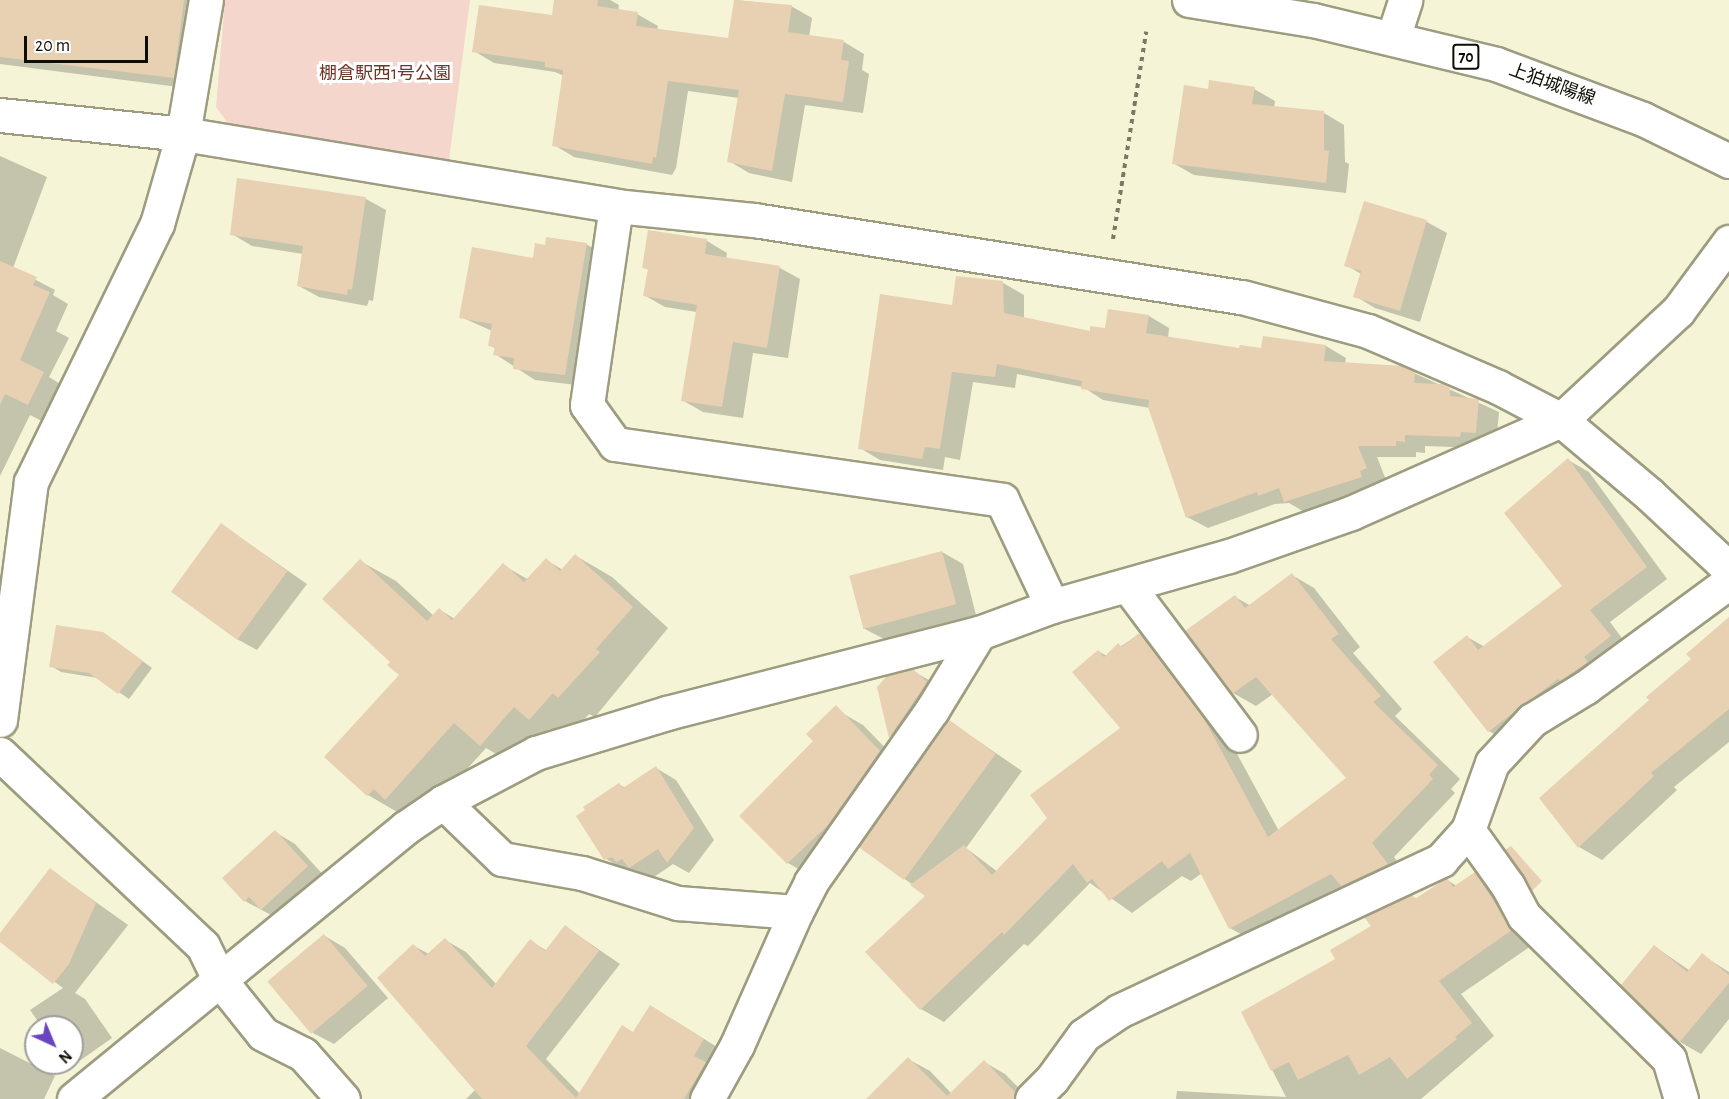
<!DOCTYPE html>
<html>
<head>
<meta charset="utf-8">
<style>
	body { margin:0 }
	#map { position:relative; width:1729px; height:1099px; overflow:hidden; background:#f5f4d6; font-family:"Alegreya Sans","Noto Sans JP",sans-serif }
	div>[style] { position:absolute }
	.green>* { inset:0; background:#f4d6cd }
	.shadow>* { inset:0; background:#0003 }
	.building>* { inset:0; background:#e8d0b3; transform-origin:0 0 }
	.path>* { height:4px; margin-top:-2px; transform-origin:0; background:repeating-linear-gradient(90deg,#7a7966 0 4.5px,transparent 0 9px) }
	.roads { filter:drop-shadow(2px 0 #9d9c80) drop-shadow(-2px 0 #9d9c80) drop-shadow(0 2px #9d9c80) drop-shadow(0 -2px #9d9c80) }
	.minor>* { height:33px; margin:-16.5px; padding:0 16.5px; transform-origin:16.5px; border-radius:16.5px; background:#fff }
	.major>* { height:33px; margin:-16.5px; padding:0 16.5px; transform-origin:16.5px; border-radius:16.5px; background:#fff }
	span { translate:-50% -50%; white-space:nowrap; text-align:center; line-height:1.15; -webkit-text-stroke:6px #fff; paint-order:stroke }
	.shield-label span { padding:2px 4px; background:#fff; border:2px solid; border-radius:4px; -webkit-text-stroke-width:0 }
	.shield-label { font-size:16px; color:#0e0d04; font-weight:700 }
	.park-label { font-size:18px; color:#6b3729 }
	.street-label { font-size:18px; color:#0e0d04 }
	.north { position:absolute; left:24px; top:1015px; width:60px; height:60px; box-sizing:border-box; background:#fff; border:2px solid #9f9e9b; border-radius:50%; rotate:136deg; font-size:16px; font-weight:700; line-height:24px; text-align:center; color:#0e0d04 }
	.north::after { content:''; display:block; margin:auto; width:21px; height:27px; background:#6946bf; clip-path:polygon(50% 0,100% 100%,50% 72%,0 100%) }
	.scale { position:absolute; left:24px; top:36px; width:124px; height:27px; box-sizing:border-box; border:3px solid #0e0d04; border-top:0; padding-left:8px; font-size:18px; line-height:21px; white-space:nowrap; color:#0e0d04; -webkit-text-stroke:4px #fff; paint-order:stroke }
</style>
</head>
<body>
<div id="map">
	<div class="green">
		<i style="clip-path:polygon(225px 0,470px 0,449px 160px,230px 126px,216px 107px)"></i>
	</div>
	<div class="shadow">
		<i style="clip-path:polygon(13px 0,206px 0,194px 89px,0 64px,0 10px)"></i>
		<i style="clip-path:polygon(556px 0,610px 0,619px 5px,618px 11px,637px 14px,658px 26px,657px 30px,730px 40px,735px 0,791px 6px,812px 18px,809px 37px,844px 42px,864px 54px,862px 70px,869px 74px,863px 113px,805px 105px,792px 182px,749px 173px,729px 161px,739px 98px,688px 91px,676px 168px,672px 175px,574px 157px,554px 145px,564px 76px,555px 72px,494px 63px,474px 51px,553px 17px)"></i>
		<i style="clip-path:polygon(1254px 89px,1275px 101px,1274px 108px,1324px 113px,1344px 125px,1345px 162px,1349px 164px,1346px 193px,1194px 175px,1173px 163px,1209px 90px)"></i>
		<i style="clip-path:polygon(0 156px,47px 177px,13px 268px,55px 290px,53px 295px,68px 304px,56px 331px,69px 338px,49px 377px,62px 385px,44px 422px,30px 415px,0 476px)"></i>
		<i style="clip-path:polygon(238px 179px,366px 199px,386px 210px,373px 301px,369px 300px,367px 306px,319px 297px,299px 286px,303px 254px,252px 246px,232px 234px)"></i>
		<i style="clip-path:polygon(1365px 203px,1427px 222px,1447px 233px,1420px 322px,1375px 308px,1355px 296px,1361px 274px,1346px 265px)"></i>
		<i style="clip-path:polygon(707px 241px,727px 253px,726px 259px,780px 268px,800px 279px,788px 358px,753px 353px,743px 418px,703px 412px,682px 400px,697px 312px,665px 307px,644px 295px,649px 270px,643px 267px)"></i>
		<i style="clip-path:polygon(586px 244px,607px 256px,585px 386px,535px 380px,495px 354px,496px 349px,490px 345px,492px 331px,461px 317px,546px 247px)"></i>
		<i style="clip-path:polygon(1003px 283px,1024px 295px,1024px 319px,1091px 333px,1149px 316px,1169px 328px,1168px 338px,1241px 350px,1326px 346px,1346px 358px,1345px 364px,1414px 373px,1499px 412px,1496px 444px,1481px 448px,1425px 446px,1425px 453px,1416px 452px,1416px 457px,1377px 457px,1386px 480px,1382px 489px,1306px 513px,1289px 503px,1275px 504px,1208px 528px,1187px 517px,1150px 408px,1103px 400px,1083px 387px,1017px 374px,1015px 388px,973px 382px,960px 460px,945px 457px,943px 470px,880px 460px,860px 448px,953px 306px)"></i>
		<i style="clip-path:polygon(1568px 460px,1589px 472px,1667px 579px,1610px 622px,1630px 649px,1509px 743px,1489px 731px,1467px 637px,1485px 647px,1564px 586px)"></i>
		<i style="clip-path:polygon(222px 525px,307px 584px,257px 650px,237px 639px)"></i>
		<i style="clip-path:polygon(942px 552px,963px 564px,976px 615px,884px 639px,863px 628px)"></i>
		<i style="clip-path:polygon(576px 556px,612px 577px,668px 628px,595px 717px,589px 714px,566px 740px,549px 729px,517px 766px,486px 748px,422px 819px,404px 816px,368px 795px,326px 757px,401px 675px,392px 662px,360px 561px,396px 581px,434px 616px,440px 610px,455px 619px,503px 565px,529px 580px,546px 560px,563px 570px)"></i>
		<i style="clip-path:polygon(1292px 575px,1314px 588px,1360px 647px,1353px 653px,1402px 709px,1395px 716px,1460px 779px,1451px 789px,1455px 793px,1394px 857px,1409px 877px,1253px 941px,1230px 928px,1202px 873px,1191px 881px,1182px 876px,1132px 913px,1090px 883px,1028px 946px,1024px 944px,944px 1022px,921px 1009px,867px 952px,927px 895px,860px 847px,949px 721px,1022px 771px,966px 848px,998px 872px,1049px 818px,1123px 728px,1098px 651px,1107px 656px,1139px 634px,1162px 647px,1224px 730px,1279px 831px,1348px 778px,1273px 694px,1256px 706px,1233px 693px,1235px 597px,1251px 606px)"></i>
		<i style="clip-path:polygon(1729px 633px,1729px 742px,1674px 787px,1677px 790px,1602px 860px,1579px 847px)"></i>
		<i style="clip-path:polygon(114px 640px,152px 668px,129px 699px,98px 678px,61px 672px,51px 666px)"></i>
		<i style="clip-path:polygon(913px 671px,934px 683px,911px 748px,891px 737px,878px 687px)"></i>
		<i style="clip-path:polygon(842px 713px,863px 725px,900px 763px,809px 875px,788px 863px,741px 816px)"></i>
		<i style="clip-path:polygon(656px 768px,676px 780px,714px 840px,689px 873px,673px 864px,651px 879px,628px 872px,603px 857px,619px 784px,625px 788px)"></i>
		<i style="clip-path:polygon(275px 832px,295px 844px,327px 879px,282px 921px,245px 901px)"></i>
		<i style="clip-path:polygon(51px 870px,128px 925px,75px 993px,85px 999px,112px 1038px,78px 1062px,72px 1058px,72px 1027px,42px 1027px,30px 1010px,63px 988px,0 941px,0 935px)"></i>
		<i style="clip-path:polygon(1475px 873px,1498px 887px,1534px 944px,1461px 994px,1494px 1036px,1421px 1099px,1176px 1099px,1177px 1091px,1286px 1097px,1243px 1013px,1337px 960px,1412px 896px,1418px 900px,1447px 880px,1457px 886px)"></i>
		<i style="clip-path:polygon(566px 927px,620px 964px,546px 1059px,580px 1094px,634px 1034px,672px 1019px,725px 1052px,712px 1099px,466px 1099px,476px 1089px,414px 946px,429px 954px,445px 940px,466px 952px,497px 985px,531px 941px,547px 951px)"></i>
		<i style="clip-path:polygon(325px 936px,345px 948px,388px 998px,334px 1044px,313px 1033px)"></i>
		<i style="clip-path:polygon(1654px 946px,1689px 970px,1702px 955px,1729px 972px,1729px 1019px,1701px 1054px,1680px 1042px,1623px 985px)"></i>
		<i style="clip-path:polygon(0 1048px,55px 1076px,44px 1099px,0 1099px)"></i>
		<i style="clip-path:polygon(908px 1059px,930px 1071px,952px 1094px,984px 1062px,1005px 1074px,1030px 1099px,884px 1099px)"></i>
	</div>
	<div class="building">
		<i style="clip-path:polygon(0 0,184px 0,174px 78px,0 57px)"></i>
		<i style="clip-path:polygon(554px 0,598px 0,597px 6px,638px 12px,636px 26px,728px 38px,734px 0,792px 5px,788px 32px,844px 40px,841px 60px,849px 61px,843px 102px,785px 94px,772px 171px,727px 162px,739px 90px,668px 81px,656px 158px,653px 157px,652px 164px,552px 146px,563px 70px,545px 67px,545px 62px,472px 52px,479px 5px,552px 15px)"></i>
		<i style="clip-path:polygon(1209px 80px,1255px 87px,1252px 104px,1324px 111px,1324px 150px,1329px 151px,1326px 183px,1172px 164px,1184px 85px,1208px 89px)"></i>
		<i style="clip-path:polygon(237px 178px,366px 197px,352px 290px,348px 289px,347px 295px,297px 286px,303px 246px,230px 235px)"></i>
		<i style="clip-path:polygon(1364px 201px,1427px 220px,1400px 311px,1353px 297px,1361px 271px,1344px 266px)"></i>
		<i style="clip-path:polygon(648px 230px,707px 239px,705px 254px,780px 266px,767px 348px,733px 342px,722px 407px,681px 401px,697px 305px,643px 296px,648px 269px,642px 268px)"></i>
		<i style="clip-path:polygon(546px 237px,587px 243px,565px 375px,513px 369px,514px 358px,493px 355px,495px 347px,488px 346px,492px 324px,459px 318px,472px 247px,533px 258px,535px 243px,545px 245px)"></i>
		<i style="clip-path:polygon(0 261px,37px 277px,33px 285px,50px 292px,20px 360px,44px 372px,28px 405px,5px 394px,0 405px)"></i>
		<i style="clip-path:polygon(956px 276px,1003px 281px,1004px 313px,1090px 331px,1090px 326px,1105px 328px,1108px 309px,1149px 315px,1146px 333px,1239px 348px,1240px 345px,1261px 348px,1263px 336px,1326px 345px,1324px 361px,1403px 366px,1415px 371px,1414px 383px,1442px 384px,1450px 388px,1450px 396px,1479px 399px,1476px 433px,1461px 432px,1460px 437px,1405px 435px,1405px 442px,1396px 441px,1396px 446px,1358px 446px,1367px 468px,1360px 471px,1362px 477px,1284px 502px,1279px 488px,1258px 496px,1257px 492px,1186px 518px,1148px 407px,1149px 400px,1081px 389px,1082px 381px,997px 364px,995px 377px,952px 372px,940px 449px,925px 447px,922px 459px,858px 449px,880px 294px,952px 305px)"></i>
		<i style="clip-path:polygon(1568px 458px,1647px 567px,1590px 610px,1611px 636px,1584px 657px,1588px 662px,1560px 681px,1558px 679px,1488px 732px,1433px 662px,1467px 635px,1478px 650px,1562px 586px,1504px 513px)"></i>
		<i style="left:221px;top:523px;width:82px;height:85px;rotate:36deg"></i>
		<i style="left:942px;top:551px;width:55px;height:96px;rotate:75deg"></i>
		<i style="clip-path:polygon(575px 554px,633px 607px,596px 649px,600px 652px,558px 698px,553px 693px,529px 720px,514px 707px,480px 746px,454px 723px,385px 800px,374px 789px,367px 796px,324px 757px,399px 675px,387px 665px,390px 662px,322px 599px,360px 559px,427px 621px,439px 608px,452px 620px,503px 563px,524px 582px,546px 558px,560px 571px)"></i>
		<i style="clip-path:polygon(1292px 573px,1339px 634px,1331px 639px,1381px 696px,1373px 702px,1438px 765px,1429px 775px,1433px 779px,1372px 843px,1388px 864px,1341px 886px,1331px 874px,1229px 929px,1190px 853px,1168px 869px,1162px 861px,1109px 901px,1092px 879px,1087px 883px,1073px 864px,1004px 935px,1002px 932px,920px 1010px,865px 952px,925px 896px,910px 885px,964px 845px,992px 875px,1047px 818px,1030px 795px,1120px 728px,1072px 672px,1098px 650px,1104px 657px,1118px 643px,1122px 647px,1139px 633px,1202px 715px,1268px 837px,1346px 778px,1256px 677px,1232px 694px,1185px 631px,1235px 595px,1245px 608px)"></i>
		<i style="clip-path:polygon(1729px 617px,1729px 709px,1651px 773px,1654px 776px,1578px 848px,1539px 798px,1649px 700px,1646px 697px,1691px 659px,1686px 654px)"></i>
		<i style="clip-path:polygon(56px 625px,103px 632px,143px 661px,118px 694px,89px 673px,49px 667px)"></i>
		<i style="clip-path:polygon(913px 669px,927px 682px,889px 738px,877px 687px,887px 676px)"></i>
		<i style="clip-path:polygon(836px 705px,880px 751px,828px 825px,787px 864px,739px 816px,813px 741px,806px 734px)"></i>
		<i style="left:948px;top:719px;width:59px;height:156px;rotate:36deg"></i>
		<i style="clip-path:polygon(656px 766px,694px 828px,667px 863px,658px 849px,629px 868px,622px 859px,616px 862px,612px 857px,604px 860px,576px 816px,585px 810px,583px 807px,619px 783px,623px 788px)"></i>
		<i style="clip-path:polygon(275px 830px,308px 866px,261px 910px,249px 897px,244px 902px,222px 878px)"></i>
		<i style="clip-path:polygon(1511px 846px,1542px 881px,1532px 891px,1505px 850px)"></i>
		<i style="clip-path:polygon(50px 868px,96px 903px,69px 964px,53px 984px,0 942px,0 933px)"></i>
		<i style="clip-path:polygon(1475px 872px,1512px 930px,1439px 981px,1472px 1023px,1455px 1037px,1457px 1039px,1407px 1079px,1390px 1057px,1359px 1075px,1348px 1055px,1298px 1080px,1289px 1062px,1271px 1071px,1241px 1012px,1335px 959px,1330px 950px,1371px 926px,1364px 917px,1412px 894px,1415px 899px,1447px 878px,1453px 887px)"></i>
		<i style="clip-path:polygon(565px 925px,599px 951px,526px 1046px,576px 1098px,622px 1025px,633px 1032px,650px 1005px,704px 1039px,694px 1056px,706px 1062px,684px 1099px,482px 1099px,377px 978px,413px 944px,425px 956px,445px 938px,492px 988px,530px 939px,545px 951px)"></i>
		<i style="left:324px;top:934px;width:68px;height:74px;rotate:50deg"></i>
		<i style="clip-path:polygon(1654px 945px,1687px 972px,1702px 953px,1729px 975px,1729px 983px,1679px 1043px,1621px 985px)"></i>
		<i style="clip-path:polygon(908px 1057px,947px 1096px,984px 1060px,1015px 1092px,1014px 1099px,866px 1099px)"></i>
	</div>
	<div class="path">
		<i style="left:1113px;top:239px;width:210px;rotate:-80.9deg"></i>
	</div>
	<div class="roads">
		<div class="minor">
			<i style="left:1393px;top:38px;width:40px;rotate:-72deg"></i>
			<i style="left:0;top:115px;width:184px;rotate:5.9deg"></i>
			<i style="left:183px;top:134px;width:439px;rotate:9.4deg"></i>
			<i style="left:616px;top:206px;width:139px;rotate:5.8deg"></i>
			<i style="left:754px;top:220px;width:494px;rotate:9deg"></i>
			<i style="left:1242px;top:297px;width:131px;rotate:15.1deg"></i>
			<i style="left:1368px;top:331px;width:142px;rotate:23.3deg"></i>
			<i style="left:1498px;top:387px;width:71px;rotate:27.6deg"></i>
			<i style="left:1561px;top:420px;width:116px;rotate:40.1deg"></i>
			<i style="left:1650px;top:495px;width:108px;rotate:43.1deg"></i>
			<i style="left:616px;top:206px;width:201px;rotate:98.3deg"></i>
			<i style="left:587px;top:405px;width:48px;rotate:54.3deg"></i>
			<i style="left:615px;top:444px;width:391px;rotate:8.2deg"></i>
			<i style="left:1002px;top:500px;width:117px;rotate:64.7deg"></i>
			<i style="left:1128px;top:586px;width:186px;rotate:53.1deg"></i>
			<i style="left:0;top:720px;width:240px;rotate:-82.6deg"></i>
			<i style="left:31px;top:482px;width:287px;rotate:-64deg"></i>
			<i style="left:157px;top:224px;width:94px;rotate:-73.9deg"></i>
			<i style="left:183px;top:134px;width:136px;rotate:-80.3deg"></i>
			<i style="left:0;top:754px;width:279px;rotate:43.4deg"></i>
			<i style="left:203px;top:946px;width:37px;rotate:64deg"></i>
			<i style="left:219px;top:979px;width:70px;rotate:51.3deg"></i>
			<i style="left:263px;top:1034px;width:45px;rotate:26.6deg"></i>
			<i style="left:303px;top:1054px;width:60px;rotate:48.4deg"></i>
			<i style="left:443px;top:802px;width:82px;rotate:44deg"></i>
			<i style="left:502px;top:859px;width:81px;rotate:9.9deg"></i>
			<i style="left:582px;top:873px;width:101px;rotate:17.4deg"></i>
			<i style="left:678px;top:903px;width:118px;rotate:4.4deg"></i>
			<i style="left:796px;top:912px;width:34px;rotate:-63deg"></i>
			<i style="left:811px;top:882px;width:210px;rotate:-54.9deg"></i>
			<i style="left:932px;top:710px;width:90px;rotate:-58.6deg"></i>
			<i style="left:1468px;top:830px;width:69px;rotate:54.5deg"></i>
			<i style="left:1508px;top:886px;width:34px;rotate:62deg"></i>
			<i style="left:1524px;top:916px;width:204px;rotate:44.6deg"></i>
			<i style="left:1669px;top:1059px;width:42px;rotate:73.3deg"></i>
			<i style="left:74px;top:1099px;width:428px;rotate:-39.3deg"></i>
			<i style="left:405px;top:828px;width:46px;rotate:-34.4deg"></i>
			<i style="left:443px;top:802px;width:105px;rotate:-27.8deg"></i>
			<i style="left:536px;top:753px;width:137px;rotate:-17deg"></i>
			<i style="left:667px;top:713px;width:322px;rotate:-14.4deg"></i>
			<i style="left:979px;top:633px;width:78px;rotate:-20.3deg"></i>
			<i style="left:1052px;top:606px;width:184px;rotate:-15.8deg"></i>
			<i style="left:1229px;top:556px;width:129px;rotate:-19.4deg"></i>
			<i style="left:1351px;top:513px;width:230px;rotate:-23.9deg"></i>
			<i style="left:1561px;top:420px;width:160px;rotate:-43deg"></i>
			<i style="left:1678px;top:311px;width:86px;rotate:-53.5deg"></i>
			<i style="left:707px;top:1099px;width:62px;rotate:-60.9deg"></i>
			<i style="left:737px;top:1045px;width:145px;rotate:-66.1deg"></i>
			<i style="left:1032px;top:1099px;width:28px;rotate:-45deg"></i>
			<i style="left:1052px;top:1079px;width:54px;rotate:-54deg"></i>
			<i style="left:1084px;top:1035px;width:42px;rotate:-34.4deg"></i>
			<i style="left:1119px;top:1011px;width:356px;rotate:-25.1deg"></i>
			<i style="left:1441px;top:860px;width:40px;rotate:-48deg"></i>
			<i style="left:1468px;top:830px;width:71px;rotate:-70.3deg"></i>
			<i style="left:1492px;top:763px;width:59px;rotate:-47.1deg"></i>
			<i style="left:1532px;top:720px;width:63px;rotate:-31.4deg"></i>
			<i style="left:1586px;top:687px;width:177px;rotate:-36.3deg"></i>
		</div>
		<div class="major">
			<i style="left:1189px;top:0;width:126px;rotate:9.2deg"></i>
			<i style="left:1313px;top:20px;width:188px;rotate:13.5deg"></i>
			<i style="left:1496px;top:64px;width:157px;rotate:20.5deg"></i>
			<i style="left:1643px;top:119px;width:96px;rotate:26deg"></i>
		</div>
	</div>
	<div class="shield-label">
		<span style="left:1466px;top:57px">70</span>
	</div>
	<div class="park-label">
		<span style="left:385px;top:74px">棚倉駅西1号公園</span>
	</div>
	<div class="street-label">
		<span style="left:1552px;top:85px;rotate:20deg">上狛城陽線</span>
	</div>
	<div class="north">N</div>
	<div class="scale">20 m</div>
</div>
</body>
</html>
